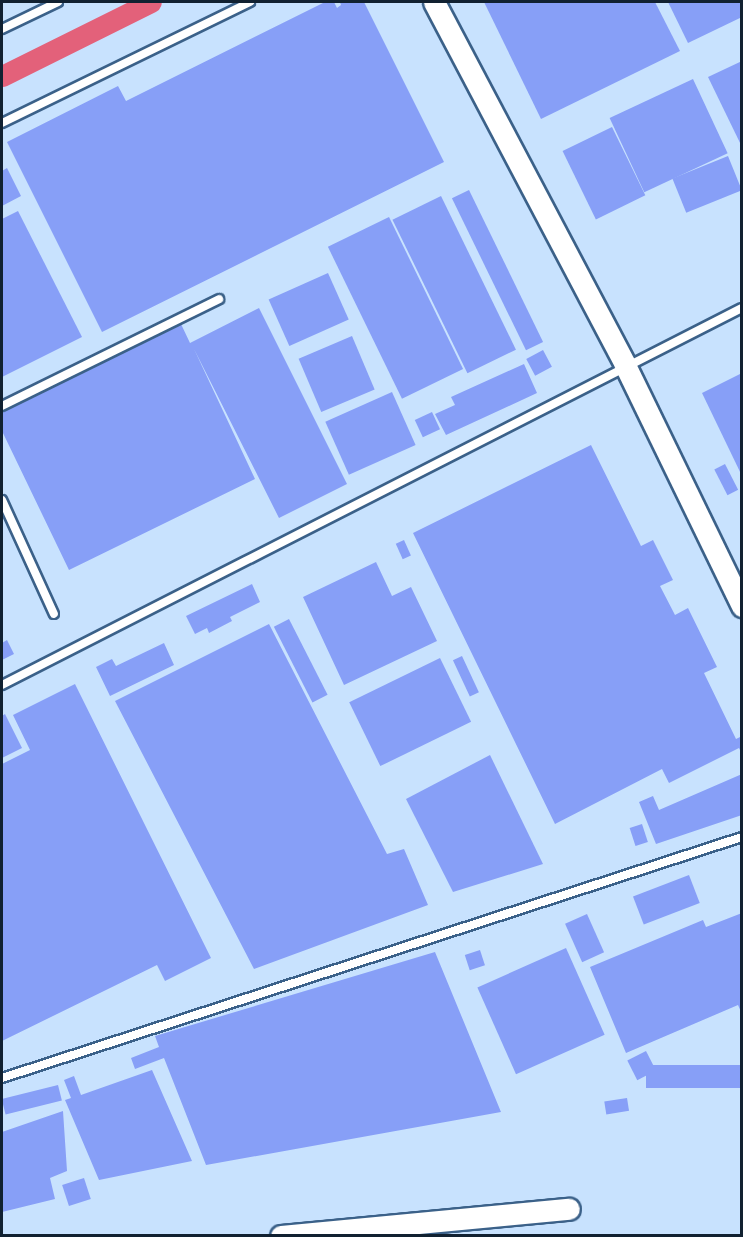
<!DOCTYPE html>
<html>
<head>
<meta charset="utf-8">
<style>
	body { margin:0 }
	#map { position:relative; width:743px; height:1237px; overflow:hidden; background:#c8e2fe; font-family:"Alegreya Sans",sans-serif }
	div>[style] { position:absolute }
	.canal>* { height:21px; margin:-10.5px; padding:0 10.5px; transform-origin:10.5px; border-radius:10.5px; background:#e3617a }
	.building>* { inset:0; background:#879ff7; transform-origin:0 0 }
	.roads { filter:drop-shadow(2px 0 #3b6189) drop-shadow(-2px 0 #3b6189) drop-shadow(0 2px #3b6189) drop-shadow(0 -2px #3b6189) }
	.lane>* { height:8px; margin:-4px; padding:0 4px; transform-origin:4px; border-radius:4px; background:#fff }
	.secondary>* { height:21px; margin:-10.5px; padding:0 10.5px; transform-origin:10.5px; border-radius:10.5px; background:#fff }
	span { translate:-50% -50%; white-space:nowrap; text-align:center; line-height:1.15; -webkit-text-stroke:6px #c8e2fe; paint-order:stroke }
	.frame { position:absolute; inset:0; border:3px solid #112131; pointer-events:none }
</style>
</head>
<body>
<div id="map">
	<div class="canal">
		<i style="left:2px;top:76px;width:166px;rotate:-26.4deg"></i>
	</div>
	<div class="building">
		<i style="clip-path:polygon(325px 2px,334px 2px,337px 8px,341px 5px,340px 2px,364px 2px,444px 162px,102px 332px,7px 142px,118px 86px,126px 101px)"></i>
		<i style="clip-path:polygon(484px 2px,655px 2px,680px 51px,541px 119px)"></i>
		<i style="clip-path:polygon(668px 2px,742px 2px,742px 17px,688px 43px)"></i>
		<i style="clip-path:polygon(742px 61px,742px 147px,708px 77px)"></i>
		<i style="left:693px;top:79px;width:82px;height:92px;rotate:65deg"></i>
		<i style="left:612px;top:127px;width:76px;height:55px;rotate:64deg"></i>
		<i style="left:728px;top:156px;width:37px;height:60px;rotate:68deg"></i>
		<i style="clip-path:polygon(7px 168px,21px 196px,2px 206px,2px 171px)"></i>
		<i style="left:469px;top:190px;width:169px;height:19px;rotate:64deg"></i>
		<i style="left:441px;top:196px;width:171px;height:54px;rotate:64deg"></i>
		<i style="clip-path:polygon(18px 211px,82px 337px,2px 377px,2px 219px)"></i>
		<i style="left:389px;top:217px;width:169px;height:68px;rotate:64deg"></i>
		<i style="left:328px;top:273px;width:51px;height:65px;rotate:66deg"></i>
		<i style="clip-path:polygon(259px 308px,347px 484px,279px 518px,194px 349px,255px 479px,69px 570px,2px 431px,2px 411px,181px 324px,190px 343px)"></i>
		<i style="left:352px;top:336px;width:58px;height:58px;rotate:67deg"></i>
		<i style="left:543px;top:350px;width:19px;height:19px;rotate:62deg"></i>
		<i style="clip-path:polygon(524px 364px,537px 393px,446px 435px,435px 414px,455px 405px,451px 397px)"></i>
		<i style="clip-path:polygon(742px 373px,742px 476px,702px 393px)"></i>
		<i style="left:392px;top:392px;width:58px;height:73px;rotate:66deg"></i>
		<i style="left:432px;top:412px;width:19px;height:19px;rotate:65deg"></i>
		<i style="clip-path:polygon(591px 445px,641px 546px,653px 540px,673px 580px,660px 586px,675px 615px,688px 608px,717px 667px,704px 673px,736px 739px,742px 736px,742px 754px,739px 748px,669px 783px,662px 769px,555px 824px,413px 533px)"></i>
		<i style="left:725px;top:464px;width:29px;height:12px;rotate:63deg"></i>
		<i style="left:404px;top:540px;width:17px;height:9px;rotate:66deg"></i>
		<i style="clip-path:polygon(376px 562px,392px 596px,411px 587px,437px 641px,344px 685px,303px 597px)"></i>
		<i style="clip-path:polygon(252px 584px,260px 602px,230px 617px,232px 621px,209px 633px,207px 628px,195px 634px,186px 616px)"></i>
		<i style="left:289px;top:619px;width:85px;height:17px;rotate:63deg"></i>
		<i style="clip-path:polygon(269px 624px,387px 854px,404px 849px,428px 905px,254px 969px,115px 701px)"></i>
		<i style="clip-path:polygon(7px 640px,14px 654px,2px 660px,2px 643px)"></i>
		<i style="clip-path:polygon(164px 643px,174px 665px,110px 696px,96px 667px,112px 659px,116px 666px)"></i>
		<i style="left:462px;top:656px;width:40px;height:10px;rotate:65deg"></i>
		<i style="left:440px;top:658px;width:71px;height:101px;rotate:64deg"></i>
		<i style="clip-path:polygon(75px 684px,211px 958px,165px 981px,157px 965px,2px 1041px,2px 764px,30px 750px,13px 715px)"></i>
		<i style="clip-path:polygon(5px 714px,22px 748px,2px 758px,2px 716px)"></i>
		<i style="clip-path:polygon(490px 755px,543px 864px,453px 892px,406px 799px)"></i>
		<i style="clip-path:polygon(742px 774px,742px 815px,656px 844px,639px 802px,653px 796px,659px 810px)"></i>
		<i style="left:642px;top:824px;width:19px;height:13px;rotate:72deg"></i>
		<i style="left:689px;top:875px;width:30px;height:60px;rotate:69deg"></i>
		<i style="clip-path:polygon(742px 913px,742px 1014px,738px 1005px,626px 1053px,590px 967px,703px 920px,706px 927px)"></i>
		<i style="left:587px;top:914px;width:42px;height:24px;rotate:66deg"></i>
		<i style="left:566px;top:948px;width:95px;height:97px;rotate:66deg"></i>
		<i style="left:480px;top:950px;width:16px;height:16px;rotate:72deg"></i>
		<i style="clip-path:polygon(435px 952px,501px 1112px,206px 1165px,164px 1058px,135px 1069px,131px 1058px,159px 1047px,155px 1036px)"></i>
		<i style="left:646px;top:1051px;width:22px;height:21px;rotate:63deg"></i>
		<i style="left:742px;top:1065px;width:23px;height:96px;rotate:90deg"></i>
		<i style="clip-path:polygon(152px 1070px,192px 1161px,99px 1180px,65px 1100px,71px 1098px,64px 1080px,74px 1076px,81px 1095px)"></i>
		<i style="left:58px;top:1085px;width:16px;height:58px;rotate:76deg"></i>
		<i style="left:627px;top:1098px;width:13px;height:23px;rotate:81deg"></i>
		<i style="clip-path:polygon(63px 1111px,67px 1171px,50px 1178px,55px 1199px,2px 1212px,2px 1132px)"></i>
		<i style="left:84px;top:1178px;width:22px;height:23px;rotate:72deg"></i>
	</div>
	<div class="roads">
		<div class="lane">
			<i style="left:2px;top:29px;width:62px;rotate:-25.7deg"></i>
			<i style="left:2px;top:123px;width:276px;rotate:-26deg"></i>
			<i style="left:2px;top:406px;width:242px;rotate:-26.2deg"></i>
			<i style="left:2px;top:500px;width:125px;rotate:65.5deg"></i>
			<i style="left:2px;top:685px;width:830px;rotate:-27deg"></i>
			<i style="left:2px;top:1078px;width:778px;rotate:-18.04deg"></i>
		</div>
		<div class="secondary">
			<i style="left:434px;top:2px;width:410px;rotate:62.2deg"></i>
			<i style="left:625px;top:365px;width:268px;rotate:64.1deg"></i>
			<i style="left:281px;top:1236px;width:289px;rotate:-5.4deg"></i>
		</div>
	</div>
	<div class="frame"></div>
</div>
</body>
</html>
